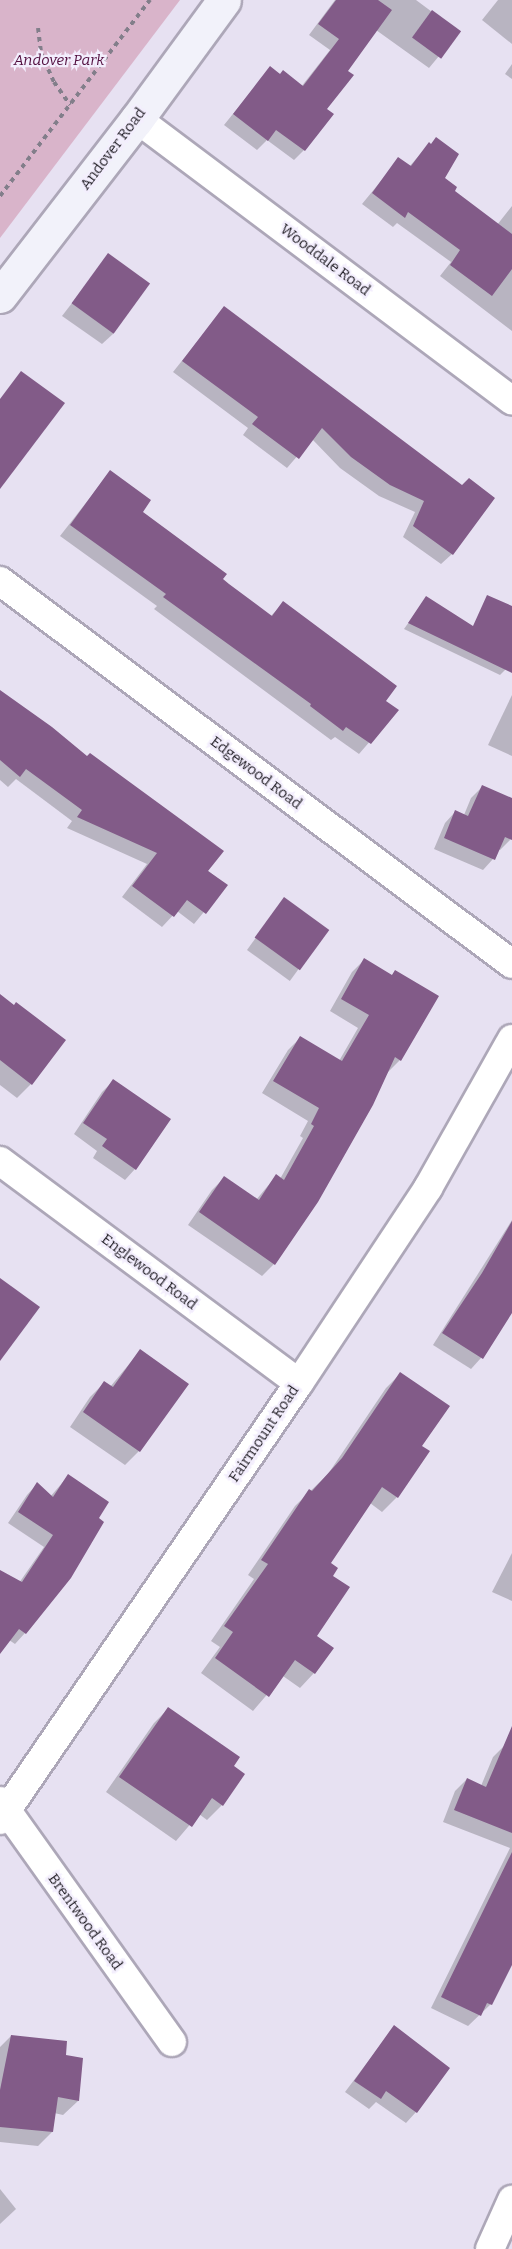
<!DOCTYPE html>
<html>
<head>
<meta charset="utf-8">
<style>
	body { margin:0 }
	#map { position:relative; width:512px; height:2249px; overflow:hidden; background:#e7e1f2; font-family:Bitter,serif }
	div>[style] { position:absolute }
	.green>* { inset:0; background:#d9b4ca }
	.shadow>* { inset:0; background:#0003; transform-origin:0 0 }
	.building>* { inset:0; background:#825b88; transform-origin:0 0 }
	.path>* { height:4px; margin-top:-2px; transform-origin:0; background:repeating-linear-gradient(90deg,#827e8a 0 4.5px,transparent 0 9px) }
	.roads { filter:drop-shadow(2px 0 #ada7b8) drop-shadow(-2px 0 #ada7b8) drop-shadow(0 2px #ada7b8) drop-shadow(0 -2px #ada7b8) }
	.street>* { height:28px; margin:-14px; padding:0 14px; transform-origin:14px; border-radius:14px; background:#fff }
	.secondary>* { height:33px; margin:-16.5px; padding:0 16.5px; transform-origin:16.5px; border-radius:16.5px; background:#f2f2fa }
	span { translate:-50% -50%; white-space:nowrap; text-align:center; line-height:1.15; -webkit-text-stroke:4.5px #f3eefd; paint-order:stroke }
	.park-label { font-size:15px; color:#531040; font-style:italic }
	.street-label { font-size:15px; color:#1e1b22 }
</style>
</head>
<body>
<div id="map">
	<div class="green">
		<i style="clip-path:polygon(0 0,180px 0,0 238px)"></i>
	</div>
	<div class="shadow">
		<i style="clip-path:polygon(335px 0,416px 0,459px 32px,429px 68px,376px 30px,346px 71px,304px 150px,294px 160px,267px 140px,257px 150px,224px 125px,270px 68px,301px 87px,330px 50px,309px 35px)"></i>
		<i style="clip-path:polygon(498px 0,512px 0,512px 44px,482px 20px)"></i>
		<i style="clip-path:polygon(512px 64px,512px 79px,505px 74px)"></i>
		<i style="clip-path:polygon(429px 144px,443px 179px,453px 192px,497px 225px,512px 206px,512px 331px,440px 276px,451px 262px,397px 223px,393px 227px,362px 204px,399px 159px,409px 167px)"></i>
		<i style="clip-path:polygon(109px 255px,113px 334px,102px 344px,62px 316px)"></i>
		<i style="clip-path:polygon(224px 308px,462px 487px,452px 554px,441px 564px,403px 537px,415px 512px,379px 496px,340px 468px,312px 439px,287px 468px,243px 435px,248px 428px,173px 372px)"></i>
		<i style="clip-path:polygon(110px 472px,141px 512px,221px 579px,270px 617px,284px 602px,384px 701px,397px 710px,359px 754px,335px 737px,331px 740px,154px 609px,157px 606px,60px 536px)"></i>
		<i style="clip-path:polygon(426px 598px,512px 654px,506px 669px,500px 675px,404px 629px)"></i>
		<i style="clip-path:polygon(512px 695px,512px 756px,488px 745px)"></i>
		<i style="clip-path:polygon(0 705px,226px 885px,194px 924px,177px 911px,162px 927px,122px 897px,147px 864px,67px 828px,72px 821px,16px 779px,8px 787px,0 780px)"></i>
		<i style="clip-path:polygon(482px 787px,512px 800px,511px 839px,500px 850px,498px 849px,493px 859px,483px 870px,434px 849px,445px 823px,455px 812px,464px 815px,471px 798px)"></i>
		<i style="left:284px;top:899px;width:53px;height:63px;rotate:36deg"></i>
		<i style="clip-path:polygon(364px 960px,391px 976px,395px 972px,400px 1060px,388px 1072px,274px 1264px,262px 1276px,188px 1225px,212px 1190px,224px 1178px,256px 1200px,276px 1176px,280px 1179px,303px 1138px,300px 1136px,308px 1121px,262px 1093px,288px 1050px,300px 1038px,339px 1061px,358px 1028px,330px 1011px,352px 972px)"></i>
		<i style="clip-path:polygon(0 996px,14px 1007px,31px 1084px,17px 1098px,0 1085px)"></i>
		<i style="clip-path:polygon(113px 1081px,135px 1169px,125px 1180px,93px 1158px,97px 1151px,74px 1134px,102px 1092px)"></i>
		<i style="clip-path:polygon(512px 1220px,512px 1310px,481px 1358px,471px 1369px,433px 1345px)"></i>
		<i style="clip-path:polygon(140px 1351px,139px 1451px,125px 1465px,70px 1427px,90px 1397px,104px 1383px,110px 1387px)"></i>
		<i style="clip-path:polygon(400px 1374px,420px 1446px,427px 1451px,397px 1497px,382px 1512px,370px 1503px,329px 1563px,331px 1576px,315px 1636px,314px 1673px,300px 1688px,283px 1676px,253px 1711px,201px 1673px,220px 1647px,211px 1641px,254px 1579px,248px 1575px,295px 1506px,328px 1474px,386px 1388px)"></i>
		<i style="clip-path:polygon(68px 1476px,107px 1502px,25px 1633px,15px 1644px,9px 1640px,0 1651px,0 1574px,19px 1583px,44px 1547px,8px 1523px,27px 1495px,37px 1484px,50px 1497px)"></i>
		<i style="clip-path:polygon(512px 1553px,512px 1601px,492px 1592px)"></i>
		<i style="clip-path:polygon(168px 1709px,243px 1774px,222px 1805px,207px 1820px,199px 1814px,176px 1841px,106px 1792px,154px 1723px)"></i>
		<i style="clip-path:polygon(505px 1745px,512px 1748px,512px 1962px,491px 2004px,468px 2026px,431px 2008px,510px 1848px,443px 1822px,455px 1791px,467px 1779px,481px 1786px,493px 1757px)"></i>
		<i style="clip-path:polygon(394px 2027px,416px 2112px,406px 2123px,376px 2102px,369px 2109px,345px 2092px)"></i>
		<i style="clip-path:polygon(11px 2036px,64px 2056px,78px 2101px,63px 2115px,54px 2113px,52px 2132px,38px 2146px,0 2142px,0 2047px)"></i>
		<i style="clip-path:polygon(0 2189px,16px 2209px,0 2224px)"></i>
	</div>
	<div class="building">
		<i style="clip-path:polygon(336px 0,378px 0,392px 10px,348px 71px,354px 75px,327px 109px,334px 114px,305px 151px,276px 130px,268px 141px,233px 114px,270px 66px,280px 74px,283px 70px,303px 86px,339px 39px,318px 24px)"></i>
		<i style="left:432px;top:10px;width:36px;height:34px;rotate:36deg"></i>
		<i style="clip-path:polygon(436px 137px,459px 154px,445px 178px,457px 187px,455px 191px,512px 234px,512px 269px,492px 296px,450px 265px,460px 250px,408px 212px,405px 218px,372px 193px,398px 157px,411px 166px,429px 142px,431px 144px)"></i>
		<i style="left:108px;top:253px;width:52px;height:62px;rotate:36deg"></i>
		<i style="clip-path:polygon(224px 306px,462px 485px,469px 478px,495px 498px,453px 555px,413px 526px,424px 501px,390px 485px,351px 457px,322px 428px,299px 459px,252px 424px,258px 417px,182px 361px)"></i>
		<i style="clip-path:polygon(21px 371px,65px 403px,0 489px,0 399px)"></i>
		<i style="clip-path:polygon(110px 470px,151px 500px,143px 512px,227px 574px,223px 579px,229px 584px,272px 616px,283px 601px,397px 686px,386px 701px,399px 710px,371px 744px,346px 727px,343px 731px,310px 706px,311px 704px,163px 597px,166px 594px,70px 525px)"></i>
		<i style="clip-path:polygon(487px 595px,512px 606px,512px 673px,408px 623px,426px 596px,473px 626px)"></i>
		<i style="clip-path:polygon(0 690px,52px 727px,87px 756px,90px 753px,224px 851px,208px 871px,228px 885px,206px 914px,187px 900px,174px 917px,132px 886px,157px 853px,77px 817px,82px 810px,26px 769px,20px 777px,0 760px)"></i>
		<i style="clip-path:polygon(482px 785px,512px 798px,512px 840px,505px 837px,495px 860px,444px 838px,455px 810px,468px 816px)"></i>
		<i style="left:284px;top:897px;width:56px;height:50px;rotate:36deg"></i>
		<i style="clip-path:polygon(364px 958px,392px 975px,395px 970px,439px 996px,401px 1061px,395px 1057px,373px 1105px,318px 1202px,275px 1265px,199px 1212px,224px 1176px,259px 1200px,276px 1174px,284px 1180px,314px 1126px,311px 1124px,319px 1108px,273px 1081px,300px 1036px,342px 1061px,369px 1015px,341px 999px)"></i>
		<i style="clip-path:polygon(0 994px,14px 1005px,16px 1002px,66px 1040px,32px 1085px,0 1060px)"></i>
		<i style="clip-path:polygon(113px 1079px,171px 1119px,136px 1170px,102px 1146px,107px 1139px,83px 1123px)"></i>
		<i style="clip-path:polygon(512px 1221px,512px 1313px,483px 1359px,442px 1333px,482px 1273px)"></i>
		<i style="clip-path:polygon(0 1278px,40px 1307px,0 1361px)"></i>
		<i style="clip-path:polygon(140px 1349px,189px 1384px,140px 1452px,83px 1412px,104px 1381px,113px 1387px)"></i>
		<i style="clip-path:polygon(400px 1372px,450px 1406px,422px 1446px,430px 1451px,398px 1498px,382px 1487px,331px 1563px,338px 1568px,333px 1576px,350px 1587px,317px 1636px,334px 1648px,315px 1674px,295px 1660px,269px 1697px,215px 1658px,233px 1632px,224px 1626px,268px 1564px,261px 1560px,309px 1489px,312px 1491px,342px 1458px)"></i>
		<i style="clip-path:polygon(68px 1474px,109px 1502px,99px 1518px,104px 1522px,71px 1578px,26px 1634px,19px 1629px,0 1654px,0 1570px,22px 1582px,53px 1535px,18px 1512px,37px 1482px,53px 1497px)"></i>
		<i style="clip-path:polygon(168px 1707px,240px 1757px,234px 1766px,245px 1774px,223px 1806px,212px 1798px,192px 1827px,119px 1777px)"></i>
		<i style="clip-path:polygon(512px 1726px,512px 1833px,454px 1810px,467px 1778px,486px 1787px)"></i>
		<i style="clip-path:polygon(512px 1852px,512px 1965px,492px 2005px,487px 2003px,481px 2016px,441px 1997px)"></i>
		<i style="clip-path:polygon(394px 2025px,450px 2068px,417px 2113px,386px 2091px,381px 2099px,354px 2081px)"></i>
		<i style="clip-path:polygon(11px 2035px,67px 2041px,66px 2055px,83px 2058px,79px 2101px,58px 2097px,53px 2132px,0 2127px,0 2090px)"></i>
	</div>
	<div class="path">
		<i style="left:38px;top:28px;width:25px;rotate:83deg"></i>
		<i style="left:41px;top:53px;width:32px;rotate:66deg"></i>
		<i style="left:54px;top:82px;width:28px;rotate:55deg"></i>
		<i style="left:0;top:196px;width:247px;rotate:-52.6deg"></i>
	</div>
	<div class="roads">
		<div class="street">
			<i style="left:137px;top:119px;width:469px;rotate:36.9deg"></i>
			<i style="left:0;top:581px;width:639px;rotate:36.8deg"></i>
			<i style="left:0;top:1161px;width:372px;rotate:36.6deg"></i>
			<i style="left:0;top:1801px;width:296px;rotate:54.5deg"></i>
			<i style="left:0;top:1820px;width:529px;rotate:-55.62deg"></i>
			<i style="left:299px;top:1383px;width:234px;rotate:-56.5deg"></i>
			<i style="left:428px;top:1188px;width:171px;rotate:-60.6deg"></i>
			<i style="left:490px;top:2249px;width:54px;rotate:-65.8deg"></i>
		</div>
		<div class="secondary">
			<i style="left:0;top:296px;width:224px;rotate:-52.3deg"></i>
			<i style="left:137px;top:119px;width:147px;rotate:-53.8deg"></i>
		</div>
	</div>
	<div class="park-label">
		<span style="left:59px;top:61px">Andover Park</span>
	</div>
	<div class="street-label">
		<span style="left:113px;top:149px;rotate:-53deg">Andover Road</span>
		<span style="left:325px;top:260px;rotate:37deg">Wooddale Road</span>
		<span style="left:256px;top:773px;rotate:37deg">Edgewood Road</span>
		<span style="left:149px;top:1272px;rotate:37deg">Englewood Road</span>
		<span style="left:264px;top:1434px;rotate:-56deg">Fairmount Road</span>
		<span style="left:85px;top:1922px;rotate:54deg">Brentwood Road</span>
	</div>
</div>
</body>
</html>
